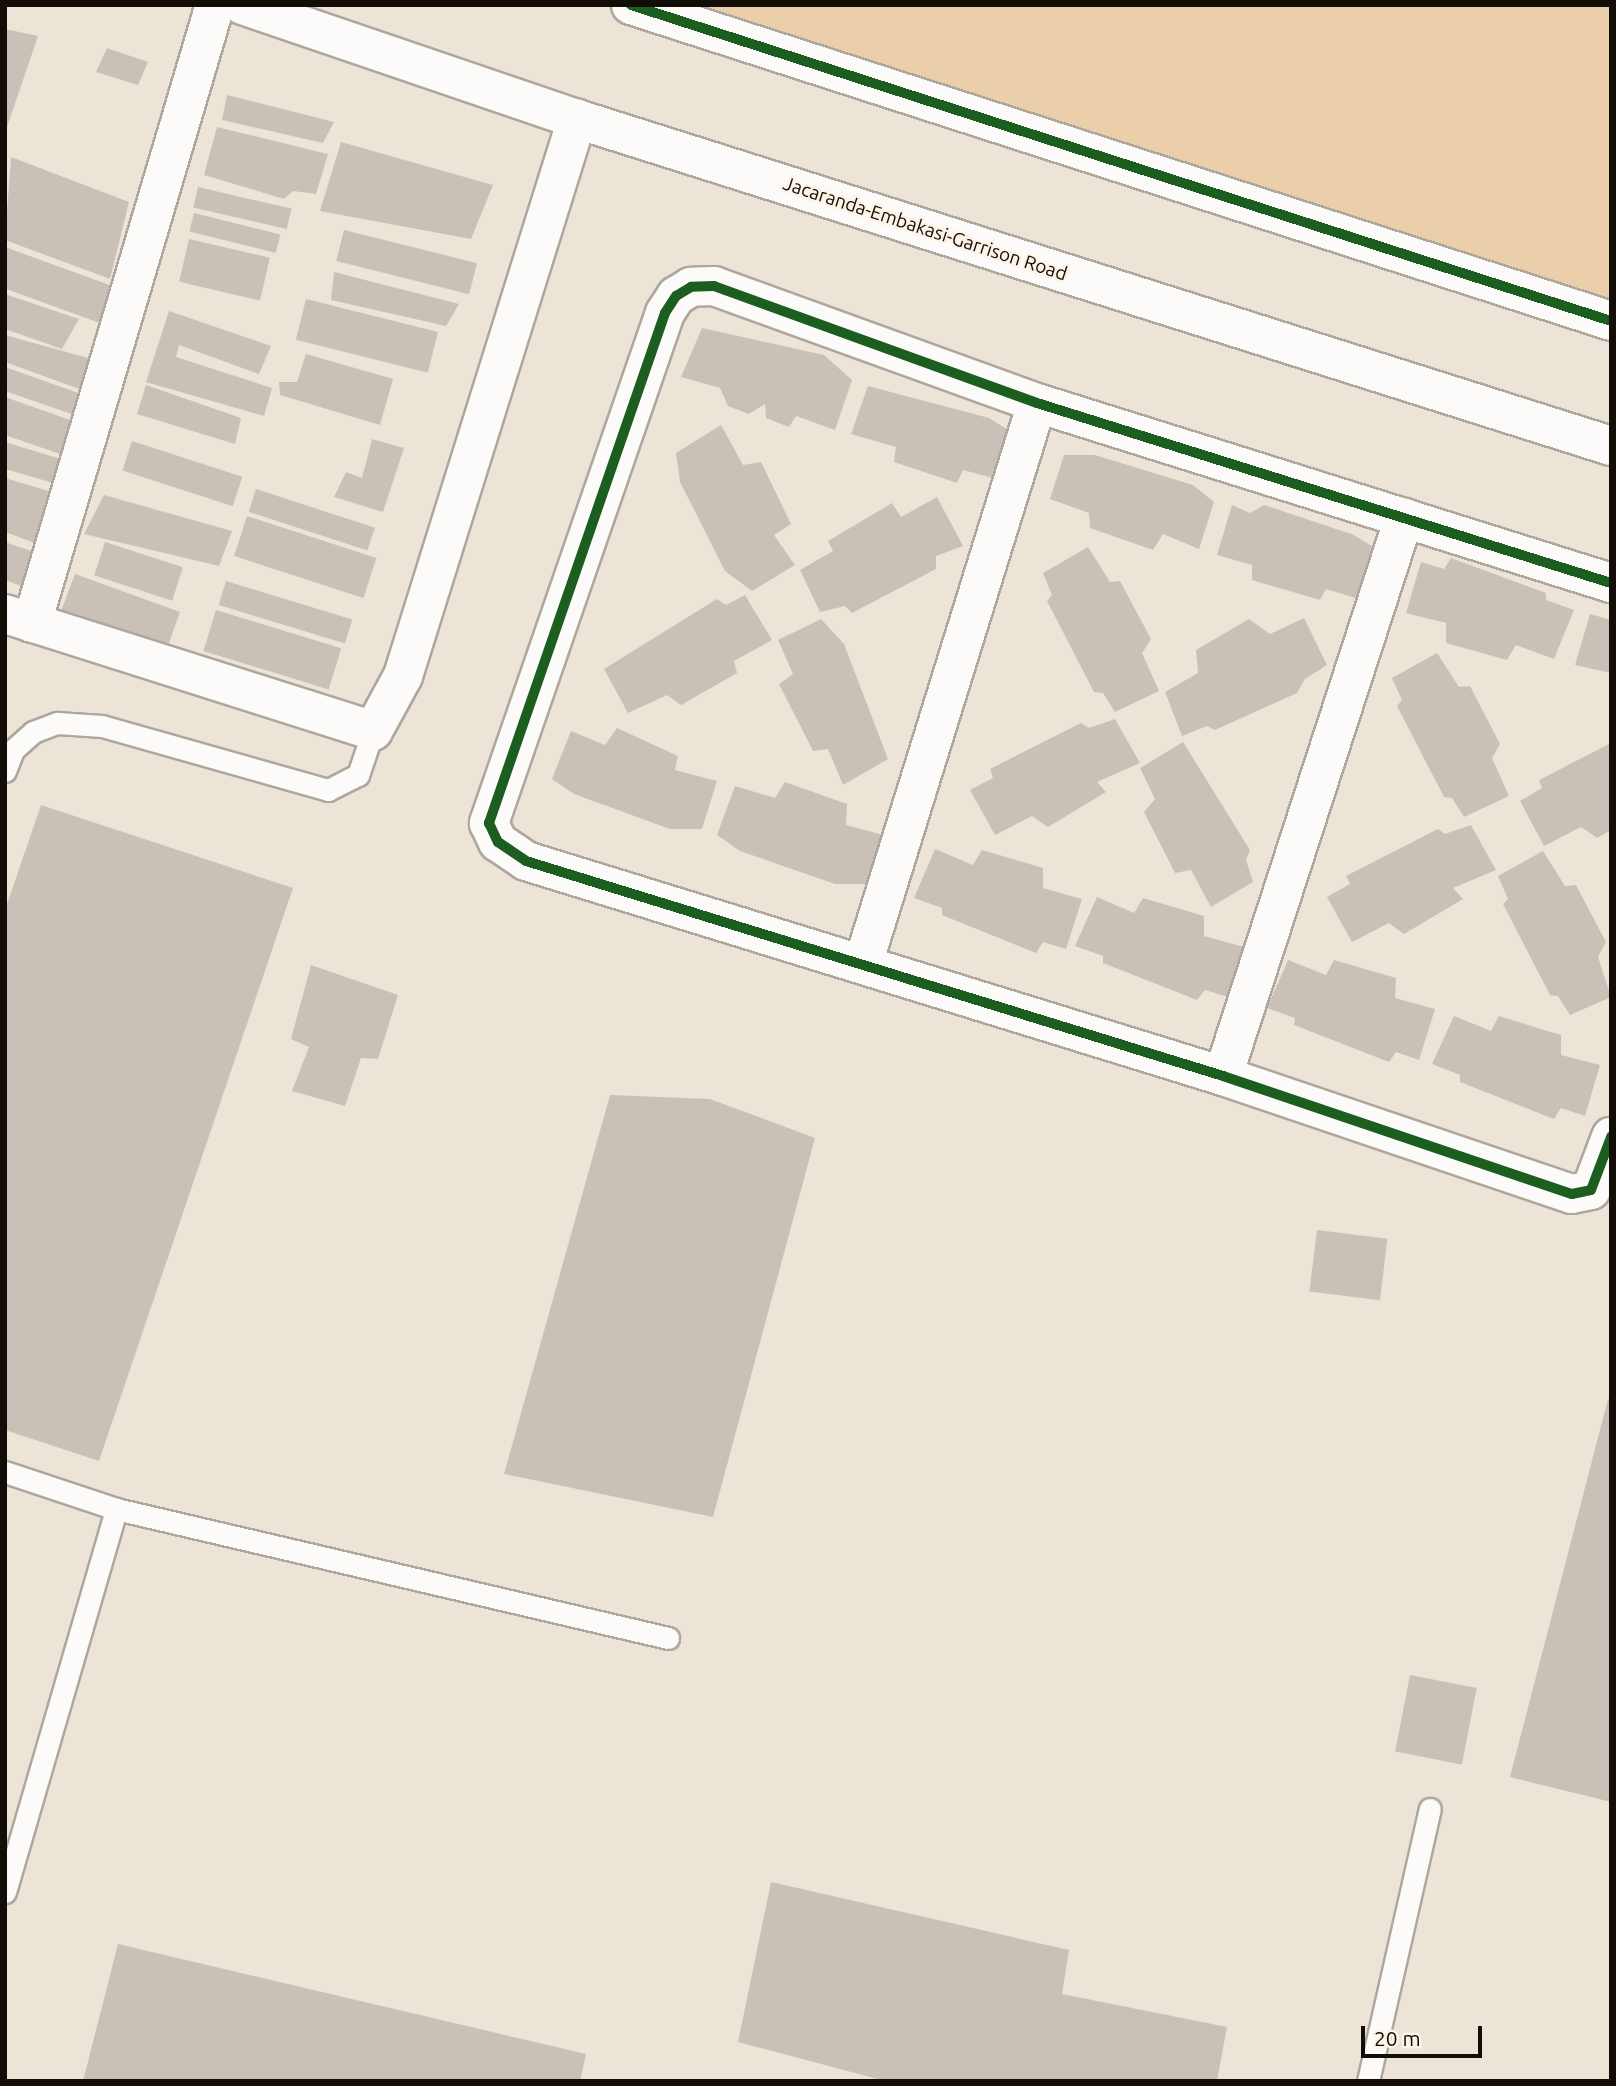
<!DOCTYPE html>
<html>
<head>
<meta charset="utf-8">
<style>
	body { margin:0 }
	#map { position:relative; width:1616px; height:2086px; overflow:hidden; background:#ede4d8; font-family:Ubuntu,sans-serif }
	div>[style] { position:absolute }
	.green>* { inset:0; background:#eacfaa }
	.building>* { inset:0; background:#c9c1b8; transform-origin:0 0 }
	.roads { filter:drop-shadow(2px 0 #aea79e) drop-shadow(-2px 0 #aea79e) drop-shadow(0 2px #aea79e) drop-shadow(0 -2px #aea79e) }
	.lane>* { height:21px; margin:-10.5px; padding:0 10.5px; transform-origin:10.5px; border-radius:10.5px; background:#fcfbf9 }
	.street>* { height:38px; margin:-19px; padding:0 19px; transform-origin:19px; border-radius:19px; background:#fcfbf9 }
	.secondary>* { height:38px; margin:-19px; padding:0 19px; transform-origin:19px; border-radius:19px; background:#fcfbf9 }
	.cycleway>* { height:10px; margin:-5px; padding:0 5px; transform-origin:5px; border-radius:5px; background:#1b5e20 }
	span { translate:-50% -50%; white-space:nowrap; text-align:center; line-height:1.15; -webkit-text-stroke:5px #fdf3e7; paint-order:stroke }
	.street-label { font-size:19px; color:#130d07 }
	.frame { position:absolute; inset:0; border:7px solid #130d07; pointer-events:none }
	.scale { position:absolute; left:1361px; top:2026px; width:121px; height:32px; box-sizing:border-box; border:4px solid #130d07; border-top:0; padding-left:9px; font-size:21px; line-height:24px; white-space:nowrap; color:#130d07; -webkit-text-stroke:5px #fdf3e7; paint-order:stroke }
</style>
</head>
<body>
<div id="map">
	<div class="green">
		<i style="clip-path:polygon(674px 5px,1611px 5px,1611px 315px)"></i>
	</div>
	<div class="building">
		<i style="clip-path:polygon(5px 29px,38px 36px,6px 130px,5px 129px)"></i>
		<i style="clip-path:polygon(107px 48px,148px 62px,138px 85px,96px 72px)"></i>
		<i style="clip-path:polygon(227px 95px,334px 122px,323px 143px,222px 120px)"></i>
		<i style="clip-path:polygon(217px 127px,328px 154px,316px 194px,293px 191px,284px 199px,204px 175px)"></i>
		<i style="clip-path:polygon(341px 142px,493px 185px,471px 239px,320px 211px)"></i>
		<i style="clip-path:polygon(11px 157px,129px 202px,110px 279px,5px 240px)"></i>
		<i style="left:198px;top:187px;width:96px;height:21px;rotate:13deg"></i>
		<i style="left:194px;top:213px;width:89px;height:19px;rotate:14deg"></i>
		<i style="left:344px;top:230px;width:137px;height:32px;rotate:14deg"></i>
		<i style="left:189px;top:239px;width:83px;height:44px;rotate:13deg"></i>
		<i style="left:5px;top:247px;width:115px;height:39px;rotate:20deg"></i>
		<i style="clip-path:polygon(334px 272px,459px 304px,446px 326px,331px 300px)"></i>
		<i style="clip-path:polygon(5px 294px,79px 319px,62px 349px,5px 329px)"></i>
		<i style="left:306px;top:299px;width:136px;height:42px;rotate:14deg"></i>
		<i style="clip-path:polygon(169px 311px,271px 346px,259px 374px,179px 345px,176px 357px,272px 388px,264px 416px,146px 382px)"></i>
		<i style="clip-path:polygon(702px 328px,824px 355px,852px 380px,835px 430px,796px 416px,789px 427px,766px 418px,765px 404px,749px 414px,728px 406px,720px 388px,681px 377px)"></i>
		<i style="clip-path:polygon(5px 335px,95px 360px,82px 390px,5px 362px)"></i>
		<i style="clip-path:polygon(306px 354px,393px 379px,380px 425px,280px 395px,279px 382px,297px 382px)"></i>
		<i style="clip-path:polygon(5px 367px,84px 395px,74px 415px,5px 391px)"></i>
		<i style="clip-path:polygon(146px 385px,241px 418px,235px 444px,137px 414px)"></i>
		<i style="clip-path:polygon(868px 386px,989px 418px,1010px 431px,993px 478px,963px 470px,957px 483px,894px 462px,896px 447px,851px 434px)"></i>
		<i style="clip-path:polygon(5px 397px,73px 421px,63px 455px,5px 435px)"></i>
		<i style="clip-path:polygon(721px 425px,743px 465px,761px 462px,791px 524px,774px 535px,795px 565px,752px 591px,725px 571px,680px 482px,676px 453px)"></i>
		<i style="clip-path:polygon(372px 439px,404px 448px,383px 512px,334px 497px,346px 472px,362px 478px)"></i>
		<i style="left:132px;top:441px;width:116px;height:31px;rotate:18deg"></i>
		<i style="clip-path:polygon(5px 442px,64px 460px,57px 484px,5px 469px)"></i>
		<i style="clip-path:polygon(1064px 455px,1095px 455px,1193px 485px,1214px 502px,1199px 549px,1163px 534px,1153px 550px,1090px 528px,1089px 513px,1050px 499px)"></i>
		<i style="clip-path:polygon(5px 478px,52px 492px,35px 543px,5px 532px)"></i>
		<i style="left:256px;top:489px;width:125px;height:24px;rotate:18deg"></i>
		<i style="clip-path:polygon(104px 495px,232px 531px,219px 566px,84px 534px)"></i>
		<i style="clip-path:polygon(937px 497px,963px 546px,936px 556px,936px 569px,852px 613px,845px 606px,820px 612px,800px 570px,833px 551px,828px 541px,892px 503px,901px 517px)"></i>
		<i style="clip-path:polygon(1232px 505px,1250px 513px,1264px 505px,1354px 535px,1380px 551px,1362px 600px,1326px 589px,1320px 600px,1252px 580px,1252px 565px,1217px 555px)"></i>
		<i style="left:247px;top:516px;width:136px;height:42px;rotate:18deg"></i>
		<i style="clip-path:polygon(5px 542px,40px 554px,29px 589px,5px 580px)"></i>
		<i style="left:105px;top:542px;width:82px;height:35px;rotate:18deg"></i>
		<i style="clip-path:polygon(1088px 547px,1110px 582px,1120px 581px,1151px 639px,1142px 653px,1159px 691px,1115px 712px,1103px 693px,1094px 692px,1047px 601px,1052px 595px,1043px 573px)"></i>
		<i style="clip-path:polygon(1451px 558px,1546px 593px,1546px 600px,1574px 610px,1554px 659px,1516px 645px,1507px 660px,1446px 643px,1446px 623px,1406px 613px,1421px 562px,1444px 569px)"></i>
		<i style="clip-path:polygon(75px 574px,180px 612px,164px 657px,61px 611px)"></i>
		<i style="left:226px;top:581px;width:132px;height:25px;rotate:17deg"></i>
		<i style="clip-path:polygon(745px 595px,772px 640px,734px 661px,737px 673px,681px 705px,667px 695px,628px 713px,604px 669px,717px 599px,726px 605px)"></i>
		<i style="left:216px;top:610px;width:131px;height:43px;rotate:17deg"></i>
		<i style="clip-path:polygon(1590px 614px,1611px 620px,1611px 673px,1575px 665px)"></i>
		<i style="clip-path:polygon(1304px 618px,1327px 665px,1305px 679px,1297px 693px,1215px 730px,1207px 726px,1182px 736px,1165px 692px,1198px 673px,1196px 650px,1249px 619px,1270px 634px)"></i>
		<i style="clip-path:polygon(821px 619px,844px 644px,888px 759px,843px 785px,828px 749px,813px 751px,779px 684px,793px 674px,778px 640px)"></i>
		<i style="clip-path:polygon(1437px 653px,1459px 687px,1470px 686px,1500px 744px,1492px 758px,1509px 796px,1464px 817px,1452px 798px,1444px 797px,1397px 706px,1402px 700px,1392px 678px)"></i>
		<i style="clip-path:polygon(1115px 719px,1140px 763px,1097px 782px,1106px 792px,1048px 827px,1032px 816px,995px 835px,970px 790px,993px 778px,990px 769px,1081px 723px,1089px 728px)"></i>
		<i style="clip-path:polygon(617px 728px,678px 756px,675px 770px,717px 781px,702px 829px,670px 829px,574px 794px,552px 779px,571px 731px,605px 745px)"></i>
		<i style="clip-path:polygon(1183px 742px,1250px 850px,1246px 860px,1253px 882px,1211px 907px,1191px 870px,1175px 873px,1144px 812px,1155px 799px,1140px 768px)"></i>
		<i style="clip-path:polygon(1611px 743px,1611px 830px,1597px 838px,1581px 827px,1544px 846px,1520px 801px,1542px 788px,1539px 780px)"></i>
		<i style="clip-path:polygon(785px 782px,847px 804px,846px 825px,883px 835px,868px 884px,835px 884px,740px 851px,717px 835px,735px 786px,775px 798px)"></i>
		<i style="clip-path:polygon(41px 805px,293px 888px,99px 1461px,5px 1430px,5px 910px)"></i>
		<i style="clip-path:polygon(1471px 825px,1496px 870px,1453px 888px,1463px 899px,1404px 934px,1389px 923px,1352px 942px,1327px 897px,1350px 884px,1346px 876px,1438px 829px,1445px 834px)"></i>
		<i style="clip-path:polygon(935px 849px,973px 865px,982px 850px,1043px 868px,1043px 888px,1082px 899px,1066px 949px,1043px 942px,1036px 953px,942px 915px,942px 908px,914px 898px)"></i>
		<i style="clip-path:polygon(1543px 851px,1565px 886px,1576px 885px,1606px 942px,1598px 957px,1611px 997px,1570px 1015px,1558px 996px,1550px 995px,1503px 904px,1508px 899px,1498px 876px)"></i>
		<i style="clip-path:polygon(1097px 897px,1134px 913px,1143px 898px,1204px 916px,1204px 936px,1244px 947px,1228px 997px,1205px 990px,1197px 1000px,1103px 963px,1103px 956px,1075px 946px)"></i>
		<i style="clip-path:polygon(1288px 960px,1326px 975px,1334px 960px,1396px 978px,1395px 998px,1435px 1009px,1419px 1060px,1396px 1052px,1389px 1062px,1294px 1025px,1295px 1018px,1267px 1008px)"></i>
		<i style="clip-path:polygon(311px 965px,398px 995px,378px 1059px,361px 1058px,345px 1106px,292px 1091px,309px 1047px,291px 1039px)"></i>
		<i style="clip-path:polygon(1454px 1016px,1491px 1031px,1499px 1016px,1561px 1035px,1561px 1055px,1600px 1065px,1585px 1116px,1561px 1108px,1554px 1119px,1460px 1082px,1460px 1075px,1432px 1064px)"></i>
		<i style="clip-path:polygon(610px 1095px,710px 1099px,815px 1138px,713px 1517px,504px 1474px)"></i>
		<i style="left:1317px;top:1230px;width:71px;height:62px;rotate:7deg"></i>
		<i style="clip-path:polygon(1608px 1399px,1611px 1400px,1611px 1802px,1510px 1777px)"></i>
		<i style="left:1410px;top:1675px;width:68px;height:78px;rotate:11deg"></i>
		<i style="clip-path:polygon(771px 1882px,1069px 1950px,1062px 1994px,1227px 2027px,1217px 2081px,885px 2081px,738px 2042px)"></i>
		<i style="clip-path:polygon(118px 1944px,586px 2054px,580px 2081px,83px 2081px)"></i>
	</div>
	<div class="roads">
		<div class="lane">
			<i style="left:5px;top:771px;width:22px;rotate:-69deg"></i>
			<i style="left:13px;top:750px;width:27px;rotate:-42deg"></i>
			<i style="left:33px;top:732px;width:26px;rotate:-21deg"></i>
			<i style="left:57px;top:723px;width:45px;rotate:3.8deg"></i>
			<i style="left:102px;top:726px;width:235px;rotate:15.8deg"></i>
			<i style="left:328px;top:790px;width:34px;rotate:-27deg"></i>
			<i style="left:358px;top:775px;width:46px;rotate:-71.2deg"></i>
			<i style="left:5px;top:1472px;width:117px;rotate:18.4deg"></i>
			<i style="left:116px;top:1509px;width:567px;rotate:13.15deg"></i>
			<i style="left:5px;top:1892px;width:399px;rotate:-73.8deg"></i>
			<i style="left:1368px;top:2081px;width:279px;rotate:-77.2deg"></i>
		</div>
		<div class="street">
			<i style="left:631px;top:5px;width:1030px;rotate:17.87deg"></i>
			<i style="left:1611px;top:583px;width:602px;rotate:-162.59deg"></i>
			<i style="left:1037px;top:403px;width:344px;rotate:-160.1deg"></i>
			<i style="left:714px;top:286px;width:23px;rotate:178deg"></i>
			<i style="left:691px;top:287px;width:17px;rotate:149deg"></i>
			<i style="left:676px;top:296px;width:20px;rotate:123deg"></i>
			<i style="left:665px;top:313px;width:540px;rotate:109.04deg"></i>
			<i style="left:489px;top:823px;width:21px;rotate:65deg"></i>
			<i style="left:498px;top:842px;width:34px;rotate:34deg"></i>
			<i style="left:526px;top:861px;width:729px;rotate:17.14deg"></i>
			<i style="left:1223px;top:1076px;width:368px;rotate:18.7deg"></i>
			<i style="left:1572px;top:1194px;width:19px;rotate:-12deg"></i>
			<i style="left:1591px;top:1190px;width:57px;rotate:-69.3deg"></i>
			<i style="left:5px;top:614px;width:386px;rotate:17.6deg"></i>
			<i style="left:373px;top:731px;width:63px;rotate:-61.4deg"></i>
			<i style="left:403px;top:676px;width:584px;rotate:-72.65deg"></i>
			<i style="left:32px;top:623px;width:645px;rotate:-73.51deg"></i>
			<i style="left:863px;top:964px;width:587px;rotate:-72.77deg"></i>
			<i style="left:1223px;top:1076px;width:587px;rotate:-72.03deg"></i>
		</div>
		<div class="secondary">
			<i style="left:242px;top:5px;width:354px;rotate:18.8deg"></i>
			<i style="left:577px;top:119px;width:1084px;rotate:17.55deg"></i>
		</div>
	</div>
	<div class="cycleway">
		<i style="left:631px;top:5px;width:1030px;rotate:17.87deg"></i>
		<i style="left:1611px;top:583px;width:602px;rotate:-162.59deg"></i>
		<i style="left:1037px;top:403px;width:344px;rotate:-160.1deg"></i>
		<i style="left:714px;top:286px;width:23px;rotate:178deg"></i>
		<i style="left:691px;top:287px;width:17px;rotate:149deg"></i>
		<i style="left:676px;top:296px;width:20px;rotate:123deg"></i>
		<i style="left:665px;top:313px;width:540px;rotate:109.04deg"></i>
		<i style="left:489px;top:823px;width:21px;rotate:65deg"></i>
		<i style="left:498px;top:842px;width:34px;rotate:34deg"></i>
		<i style="left:526px;top:861px;width:729px;rotate:17.14deg"></i>
		<i style="left:1223px;top:1076px;width:368px;rotate:18.7deg"></i>
		<i style="left:1572px;top:1194px;width:19px;rotate:-12deg"></i>
		<i style="left:1591px;top:1190px;width:57px;rotate:-69.3deg"></i>
	</div>
	<div class="street-label">
		<span style="left:925px;top:229px;rotate:18deg">Jacaranda-Embakasi-Garrison Road</span>
	</div>
	<div class="frame"></div>
	<div class="scale">20 m</div>
</div>
</body>
</html>
